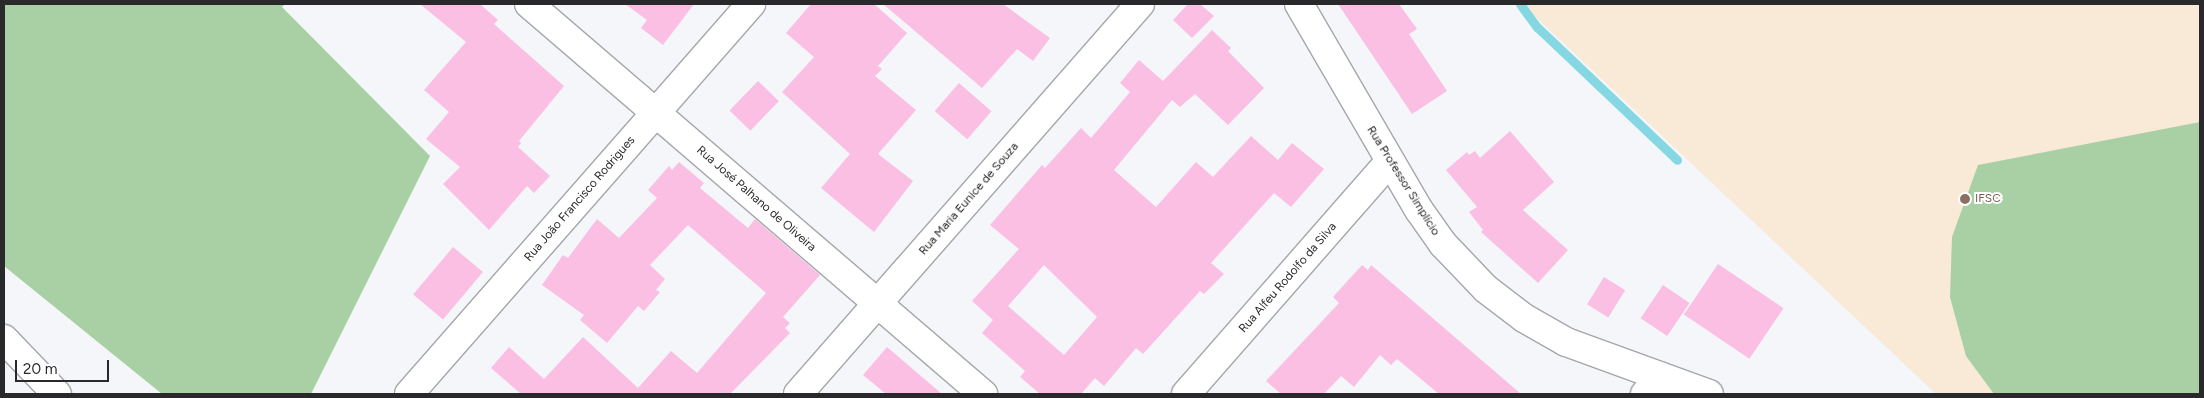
<!DOCTYPE html>
<html>
<head>
<meta charset="utf-8">
<style>
	body { margin:0 }
	#map { position:relative; width:2204px; height:398px; overflow:hidden; background:#f4f6fa; font-family:Figtree,sans-serif }
	div>[style] { position:absolute }
	.education>* { inset:0; background:#f9e9d7 }
	.green>* { inset:0; background:#a8d0a4 }
	.stream>* { height:9px; margin:-4.5px; padding:0 4.5px; transform-origin:4.5px; border-radius:4.5px; background:#85d8e1 }
	.building>* { inset:0; background:#fabfe2; transform-origin:0 0 }
	.roads { filter:drop-shadow(1px 0 #a5a7ab) drop-shadow(-1px 0 #a5a7ab) drop-shadow(0 1px #a5a7ab) drop-shadow(0 -1px #a5a7ab) }
	.minor>* { height:28px; margin:-14px; padding:0 14px; transform-origin:14px; border-radius:14px; background:#fff }
	.tertiary>* { height:28px; margin:-14px; padding:0 14px; transform-origin:14px; border-radius:14px; background:#fff }
	.dots>* { width:14px; height:14px; translate:-50% -50%; box-sizing:border-box; border:2px solid #fff; border-radius:50% }
	span { translate:-50% -50%; white-space:nowrap; text-align:center; line-height:1.15; -webkit-text-stroke:4px #fff; paint-order:stroke }
	.street-label { font-size:12px; color:#29292b }
	.education-label { font-size:12px; color:#785e54 }
	.left { translate:0 -50%; text-align:left }
	.frame { position:absolute; inset:0; border:5px solid #29292b; pointer-events:none }
	.scale { position:absolute; left:15px; top:360px; width:94px; height:22px; box-sizing:border-box; border:2px solid #29292b; border-top:0; padding-left:6px; font-size:15px; line-height:18px; white-space:nowrap; color:#29292b; -webkit-text-stroke:4px #fff; paint-order:stroke }
</style>
</head>
<body>
<div id="map">
	<div class="education">
		<i style="clip-path:polygon(1522px 4px,2200px 4px,2200px 394px,1936px 394px)"></i>
	</div>
	<div class="green">
		<i style="clip-path:polygon(4px 4px,285px 4px,282px 7px,430px 156px,311px 394px,162px 394px,4px 266px)"></i>
		<i style="clip-path:polygon(2200px 122px,2200px 394px,1994px 394px,1966px 356px,1950px 297px,1952px 237px,1978px 165px)"></i>
	</div>
	<div class="stream">
		<i style="left:1520px;top:4px;width:29px;rotate:54deg"></i>
		<i style="left:1537px;top:27px;width:193px;rotate:43.5deg"></i>
	</div>
	<div class="building">
		<i style="clip-path:polygon(420px 4px,480px 4px,498px 20px,494px 24px,564px 86px,519px 141px,521px 143px,518px 147px,550px 176px,534px 193px,527px 186px,489px 230px,443px 184px,460px 167px,426px 139px,449px 112px,424px 90px,466px 42px)"></i>
		<i style="clip-path:polygon(625px 4px,694px 4px,663px 45px,641px 28px,647px 20px)"></i>
		<i style="clip-path:polygon(811px 4px,874px 4px,907px 33px,878px 66px,882px 69px,875px 76px,916px 110px,878px 154px,913px 181px,874px 232px,821px 188px,850px 154px,782px 92px,814px 57px,786px 33px)"></i>
		<i style="clip-path:polygon(883px 4px,1003px 4px,1050px 38px,1033px 61px,1017px 49px,982px 88px)"></i>
		<i style="clip-path:polygon(1188px 4px,1200px 4px,1214px 16px,1192px 38px,1173px 20px)"></i>
		<i style="clip-path:polygon(1338px 4px,1399px 4px,1417px 29px,1409px 34px,1447px 91px,1412px 114px)"></i>
		<i style="clip-path:polygon(evenodd,1212px 30px,1231px 48px,1228px 51px,1264px 88px,1228px 125px,1195px 94px,1180px 107px,1172px 100px,1114px 170px,1156px 207px,1196px 162px,1213px 177px,1251px 136px,1278px 160px,1292px 143px,1324px 169px,1291px 207px,1274px 193px,1211px 263px,1224px 274px,1204px 294px,1200px 291px,1143px 354px,1136px 348px,1104px 386px,1095px 378px,1081px 394px,1040px 394px,1020px 377px,1025px 371px,982px 333px,993px 320px,972px 301px,1019px 249px,990px 225px,1042px 165px,1045px 168px,1081px 128px,1091px 138px,1130px 92px,1120px 83px,1139px 60px,1163px 81px,1212px 30px,1044px 265px,1097px 317px,1064px 355px,1008px 306px,1044px 265px)"></i>
		<i style="left:758px;top:81px;width:29px;height:41px;rotate:44deg"></i>
		<i style="left:959px;top:83px;width:43px;height:37px;rotate:41deg"></i>
		<i style="clip-path:polygon(1510px 131px,1554px 182px,1523px 210px,1568px 250px,1538px 283px,1481px 232px,1483px 230px,1469px 212px,1477px 207px,1446px 170px,1467px 152px,1469px 155px,1475px 151px,1480px 158px)"></i>
		<i style="clip-path:polygon(679px 162px,704px 183px,700px 188px,748px 228px,755px 219px,820px 275px,783px 317px,790px 323px,785px 328px,790px 333px,730px 394px,521px 394px,491px 368px,509px 347px,544px 379px,583px 337px,638px 388px,671px 351px,697px 373px,766px 293px,688px 225px,650px 265px,665px 279px,656px 290px,660px 292px,644px 311px,638px 306px,607px 343px,580px 320px,584px 315px,542px 285px,563px 255px,568px 258px,597px 219px,619px 238px,657px 198px,648px 190px,669px 166px,672px 170px)"></i>
		<i style="left:453px;top:247px;width:39px;height:62px;rotate:40deg"></i>
		<i style="left:1718px;top:264px;width:79px;height:61px;rotate:34deg"></i>
		<i style="clip-path:polygon(1362px 265px,1368px 270px,1371px 265px,1521px 394px,1439px 394px,1397px 359px,1391px 365px,1380px 355px,1354px 387px,1341px 376px,1324px 394px,1281px 394px,1266px 381px,1339px 303px,1333px 297px)"></i>
		<i style="left:1604px;top:277px;width:25px;height:32px;rotate:32deg"></i>
		<i style="left:1663px;top:285px;width:32px;height:40px;rotate:34deg"></i>
		<i style="clip-path:polygon(887px 347px,942px 394px,886px 394px,863px 375px)"></i>
	</div>
	<div class="roads">
		<div class="minor">
			<i style="left:529px;top:4px;width:599px;rotate:40.66deg"></i>
			<i style="left:4px;top:339px;width:76px;rotate:46.1deg"></i>
			<i style="left:409px;top:394px;width:519px;rotate:-48.75deg"></i>
			<i style="left:798px;top:394px;width:519px;rotate:-48.75deg"></i>
			<i style="left:1645px;top:394px;width:23px;rotate:-49deg"></i>
		</div>
		<div class="tertiary">
			<i style="left:1299px;top:4px;width:238px;rotate:59.8deg"></i>
			<i style="left:1419px;top:210px;width:42px;rotate:54.8deg"></i>
			<i style="left:1443px;top:244px;width:62px;rotate:46.3deg"></i>
			<i style="left:1486px;top:289px;width:48px;rotate:37.3deg"></i>
			<i style="left:1524px;top:318px;width:48px;rotate:29.7deg"></i>
			<i style="left:1566px;top:342px;width:152px;rotate:20deg"></i>
			<i style="left:1186px;top:394px;width:308px;rotate:-48.8deg"></i>
		</div>
	</div>
	<div class="dots">
		<i style="left:1965px;top:199px;background:#8d6e63"></i>
	</div>
	<div class="street-label">
		<span style="left:1403px;top:181px;rotate:58deg">Rua Professor Simplício</span>
		<span style="left:580px;top:199px;rotate:-49deg">Rua João Francisco Rodrigues</span>
		<span style="left:756px;top:199px;rotate:41deg">Rua José Palhano de Oliveira</span>
		<span style="left:969px;top:199px;rotate:-49deg">Rua Maria Eunice de Souza</span>
		<span style="left:1288px;top:278px;rotate:-49deg">Rua Alfeu Rodolfo da Silva</span>
	</div>
	<div class="education-label">
		<span class="left" style="left:1975px;top:199px">IFSC</span>
	</div>
	<div class="frame"></div>
	<div class="scale">20 m</div>
</div>
</body>
</html>
